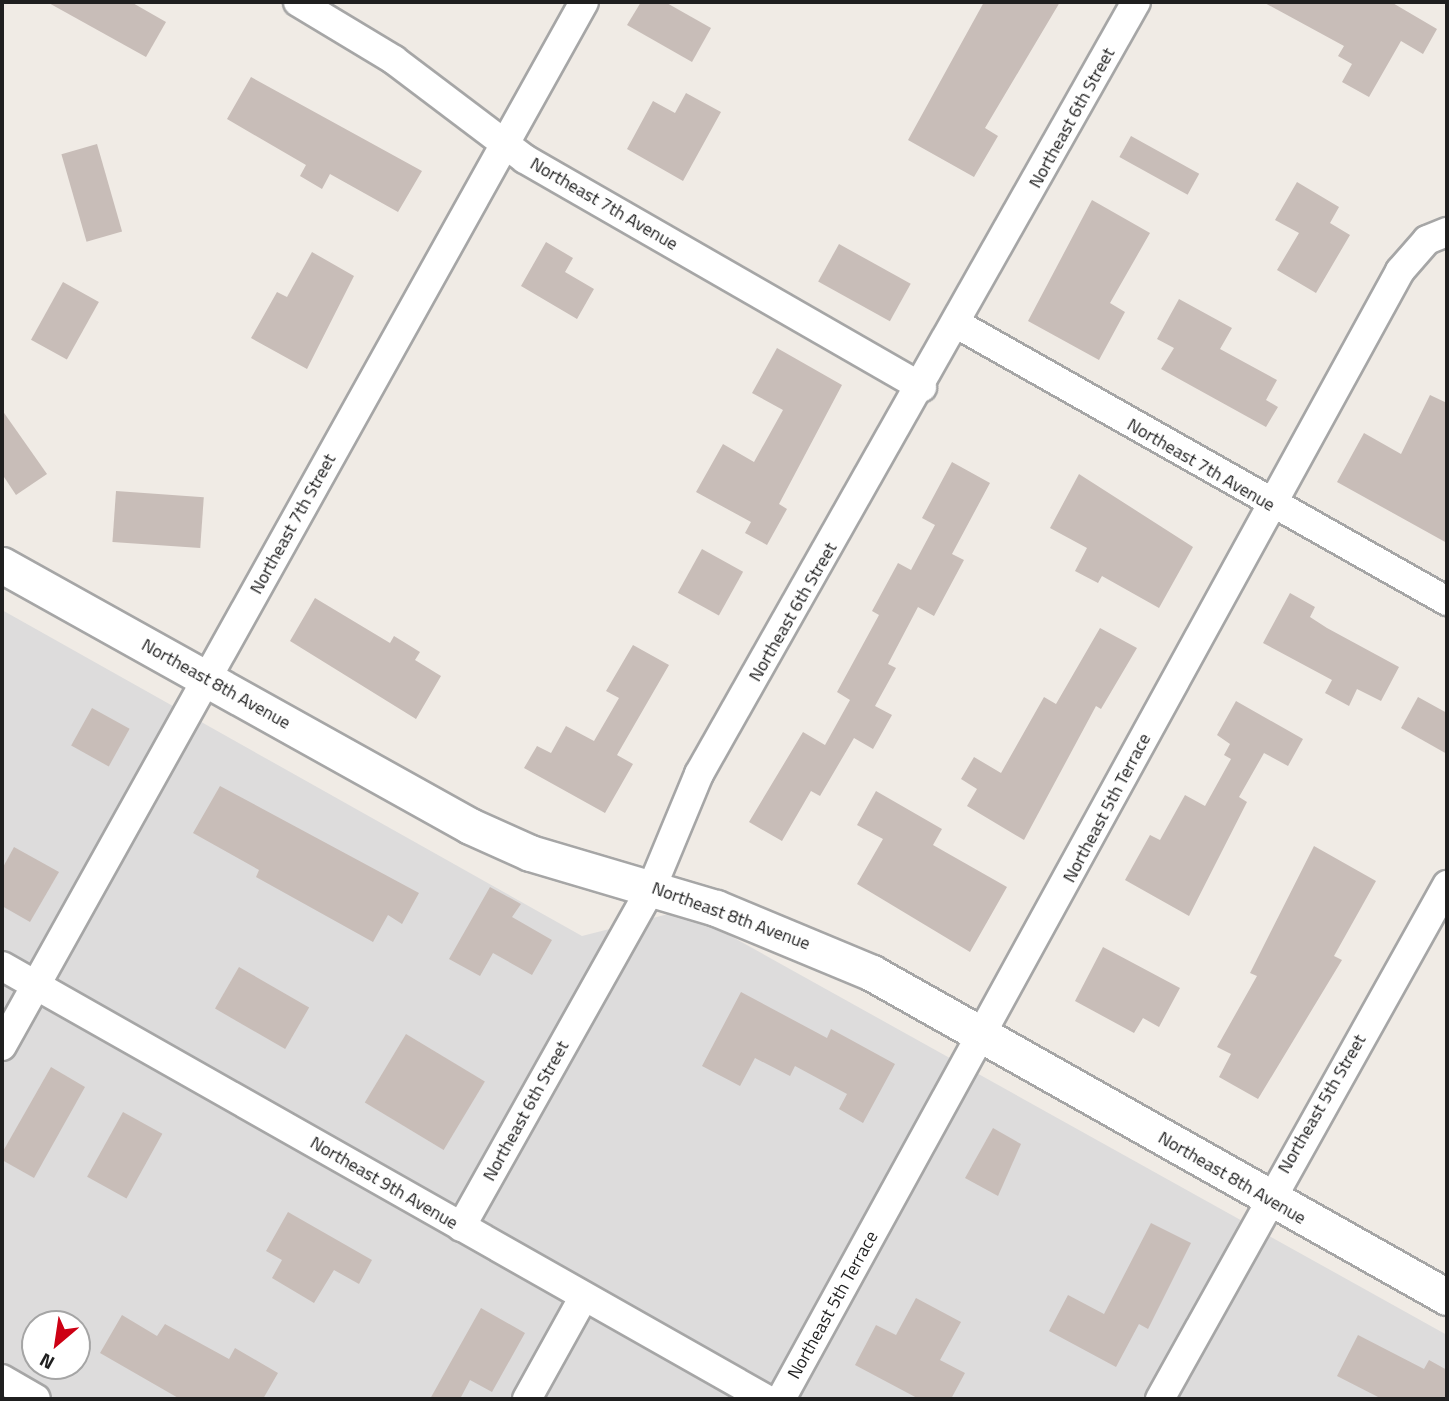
<!DOCTYPE html>
<html>
<head>
<meta charset="utf-8">
<style>
	body { margin:0 }
	#map { position:relative; width:1449px; height:1401px; overflow:hidden; background:#f0ebe5; font-family:"Titillium Web",sans-serif }
	div>[style] { position:absolute }
	.residential>* { inset:0; background:#dddcdc }
	.building>* { inset:0; background:#c8bdb8; transform-origin:0 0 }
	.roads { filter:drop-shadow(2px 0 #a6a6a6) drop-shadow(-2px 0 #a6a6a6) drop-shadow(0 2px #a6a6a6) drop-shadow(0 -2px #a6a6a6) }
	.minor>* { height:28px; margin:-14px; padding:0 14px; transform-origin:14px; border-radius:14px; background:#fff }
	.tertiary>* { height:35px; margin:-17.5px; padding:0 17.5px; transform-origin:17.5px; border-radius:17.5px; background:#fff }
	span { translate:-50% -50%; white-space:nowrap; text-align:center; line-height:1.15; -webkit-text-stroke:5px #fff; paint-order:stroke }
	.street-label { font-size:18px; color:#1f1f1f }
	.frame { position:absolute; inset:0; border:4px solid #1f1f1f; pointer-events:none }
	.north { position:absolute; left:21px; top:1310px; width:70px; height:70px; box-sizing:border-box; background:#fff; border:2px solid #a5a5a5; border-radius:50%; rotate:209deg; font-size:19px; font-weight:700; line-height:28px; text-align:center; color:#1f1f1f }
	.north::after { content:''; display:block; margin:auto; width:24px; height:32px; background:#cd0014; clip-path:polygon(50% 0,100% 100%,50% 72%,0 100%) }
</style>
</head>
<body>
<div id="map">
	<div class="residential">
		<i style="clip-path:polygon(evenodd,2px 610px,582px 936px,684px 910px,1447px 1335px,1447px 1399px,2px 1399px,2px 610px,35px 1324px,77px 1324px,77px 1366px,35px 1366px,35px 1324px)"></i>
	</div>
	<div class="building">
		<i style="clip-path:polygon(47px 2px,131px 2px,166px 22px,146px 57px)"></i>
		<i style="clip-path:polygon(641px 2px,665px 2px,711px 28px,692px 62px,627px 25px)"></i>
		<i style="clip-path:polygon(984px 2px,1060px 2px,985px 128px,998px 136px,974px 177px,908px 140px)"></i>
		<i style="clip-path:polygon(1263px 2px,1391px 2px,1437px 29px,1423px 54px,1401px 41px,1369px 97px,1342px 82px,1352px 64px,1338px 56px,1344px 46px)"></i>
		<i style="clip-path:polygon(251px 77px,422px 171px,398px 212px,330px 174px,322px 189px,300px 176px,306px 165px,227px 119px)"></i>
		<i style="clip-path:polygon(686px 93px,721px 112px,683px 181px,627px 149px,653px 101px,675px 113px)"></i>
		<i style="left:1131px;top:136px;width:78px;height:24px;rotate:29deg"></i>
		<i style="left:97px;top:144px;width:91px;height:37px;rotate:74deg"></i>
		<i style="clip-path:polygon(1297px 182px,1339px 207px,1330px 223px,1350px 235px,1316px 293px,1277px 270px,1299px 233px,1275px 220px)"></i>
		<i style="clip-path:polygon(1092px 200px,1150px 233px,1110px 303px,1125px 312px,1099px 360px,1028px 321px)"></i>
		<i style="clip-path:polygon(546px 242px,573px 258px,565px 272px,594px 289px,577px 319px,521px 286px)"></i>
		<i style="left:839px;top:244px;width:82px;height:43px;rotate:29deg"></i>
		<i style="clip-path:polygon(312px 252px,354px 276px,307px 369px,251px 338px,277px 292px,287px 297px)"></i>
		<i style="left:63px;top:282px;width:41px;height:66px;rotate:29deg"></i>
		<i style="clip-path:polygon(1179px 299px,1232px 328px,1220px 349px,1277px 380px,1266px 400px,1278px 407px,1266px 427px,1161px 369px,1174px 348px,1157px 339px)"></i>
		<i style="clip-path:polygon(777px 348px,842px 385px,779px 504px,787px 509px,767px 545px,745px 533px,751px 522px,696px 492px,723px 444px,754px 462px,783px 410px,752px 393px)"></i>
		<i style="clip-path:polygon(1430px 395px,1447px 403px,1447px 543px,1337px 482px,1364px 433px,1401px 454px)"></i>
		<i style="clip-path:polygon(2px 410px,47px 474px,16px 495px,2px 474px)"></i>
		<i style="clip-path:polygon(952px 462px,990px 483px,952px 554px,964px 560px,934px 616px,918px 607px,888px 664px,896px 668px,875px 706px,892px 715px,873px 749px,854px 738px,820px 796px,811px 791px,782px 841px,749px 822px,803px 732px,825px 745px,850px 700px,837px 692px,879px 615px,872px 611px,898px 563px,911px 570px,935px 525px,922px 518px)"></i>
		<i style="clip-path:polygon(1079px 474px,1193px 547px,1159px 608px,1102px 576px,1098px 583px,1075px 571px,1087px 548px,1050px 528px)"></i>
		<i style="left:116px;top:491px;width:88px;height:51px;rotate:4deg"></i>
		<i style="left:702px;top:549px;width:47px;height:50px;rotate:29deg"></i>
		<i style="clip-path:polygon(1290px 593px,1315px 607px,1310px 617px,1327px 628px,1399px 667px,1381px 701px,1357px 689px,1349px 706px,1325px 693px,1332px 680px,1263px 643px)"></i>
		<i style="clip-path:polygon(315px 598px,390px 643px,394px 636px,420px 652px,415px 660px,441px 676px,416px 719px,290px 641px)"></i>
		<i style="clip-path:polygon(1100px 628px,1137px 648px,1101px 709px,1096px 706px,1024px 840px,967px 806px,977px 789px,961px 779px,974px 757px,1001px 773px,1044px 697px,1056px 704px)"></i>
		<i style="clip-path:polygon(633px 645px,669px 665px,617px 755px,633px 764px,605px 813px,524px 768px,537px 746px,551px 753px,566px 726px,594px 741px,619px 698px,606px 691px)"></i>
		<i style="clip-path:polygon(1418px 697px,1447px 713px,1447px 754px,1401px 728px)"></i>
		<i style="clip-path:polygon(1236px 701px,1303px 739px,1288px 766px,1264px 753px,1239px 797px,1247px 802px,1189px 916px,1125px 880px,1150px 835px,1160px 840px,1185px 795px,1205px 806px,1231px 759px,1224px 755px,1230px 744px,1217px 735px)"></i>
		<i style="left:92px;top:708px;width:43px;height:43px;rotate:29deg"></i>
		<i style="clip-path:polygon(220px 786px,419px 893px,402px 924px,388px 915px,373px 942px,256px 877px,259px 870px,193px 833px)"></i>
		<i style="clip-path:polygon(876px 791px,942px 829px,933px 845px,1007px 887px,970px 952px,857px 884px,883px 839px,857px 825px)"></i>
		<i style="clip-path:polygon(1314px 846px,1376px 881px,1334px 956px,1342px 960px,1258px 1099px,1219px 1077px,1231px 1054px,1217px 1047px,1257px 976px,1250px 973px)"></i>
		<i style="clip-path:polygon(14px 847px,59px 872px,30px 922px,2px 906px,2px 869px)"></i>
		<i style="clip-path:polygon(490px 887px,521px 904px,512px 917px,552px 940px,532px 975px,493px 953px,480px 976px,449px 959px)"></i>
		<i style="clip-path:polygon(1103px 947px,1180px 988px,1159px 1027px,1143px 1018px,1134px 1033px,1075px 1001px)"></i>
		<i style="left:239px;top:967px;width:81px;height:48px;rotate:30deg"></i>
		<i style="clip-path:polygon(741px 992px,827px 1038px,831px 1029px,895px 1064px,863px 1123px,839px 1109px,847px 1094px,795px 1066px,790px 1076px,755px 1058px,740px 1086px,702px 1066px)"></i>
		<i style="left:406px;top:1034px;width:92px;height:80px;rotate:31deg"></i>
		<i style="clip-path:polygon(51px 1067px,85px 1087px,34px 1178px,2px 1160px,2px 1153px)"></i>
		<i style="left:123px;top:1112px;width:45px;height:74px;rotate:29deg"></i>
		<i style="clip-path:polygon(993px 1128px,1021px 1144px,998px 1196px,965px 1178px)"></i>
		<i style="clip-path:polygon(288px 1212px,372px 1260px,359px 1284px,334px 1270px,314px 1303px,272px 1278px,282px 1260px,266px 1251px)"></i>
		<i style="clip-path:polygon(1151px 1223px,1191px 1243px,1148px 1329px,1139px 1324px,1116px 1367px,1049px 1331px,1068px 1295px,1104px 1314px)"></i>
		<i style="clip-path:polygon(916px 1298px,961px 1322px,940px 1360px,965px 1373px,951px 1399px,919px 1399px,855px 1365px,876px 1325px,896px 1335px)"></i>
		<i style="clip-path:polygon(481px 1308px,525px 1333px,492px 1392px,470px 1380px,460px 1399px,430px 1399px)"></i>
		<i style="clip-path:polygon(122px 1315px,157px 1336px,165px 1324px,229px 1359px,235px 1348px,278px 1373px,263px 1399px,180px 1399px,100px 1353px)"></i>
		<i style="clip-path:polygon(1358px 1335px,1424px 1369px,1429px 1360px,1447px 1370px,1447px 1399px,1382px 1399px,1337px 1376px)"></i>
	</div>
	<div class="roads">
		<div class="minor">
			<i style="left:298px;top:2px;width:112px;rotate:31.1deg"></i>
			<i style="left:394px;top:60px;width:164px;rotate:37.1deg"></i>
			<i style="left:525px;top:159px;width:458px;rotate:29.9deg"></i>
			<i style="left:957px;top:324px;width:563px;rotate:29.48deg"></i>
			<i style="left:2px;top:966px;width:878px;rotate:29.54deg"></i>
			<i style="left:2px;top:1046px;width:1195px;rotate:-60.86deg"></i>
			<i style="left:461px;top:1227px;width:390px;rotate:-60.7deg"></i>
			<i style="left:652px;top:887px;width:122px;rotate:-67.4deg"></i>
			<i style="left:699px;top:774px;width:887px;rotate:-60.49deg"></i>
			<i style="left:2px;top:1379px;width:39px;rotate:30deg"></i>
			<i style="left:527px;top:1399px;width:115px;rotate:-61deg"></i>
			<i style="left:781px;top:1399px;width:1287px;rotate:-61.24deg"></i>
			<i style="left:1400px;top:271px;width:41px;rotate:-48.9deg"></i>
			<i style="left:1427px;top:240px;width:22px;rotate:-22deg"></i>
			<i style="left:1160px;top:1399px;width:589px;rotate:-60.82deg"></i>
		</div>
		<div class="tertiary">
			<i style="left:2px;top:565px;width:536px;rotate:29.15deg"></i>
			<i style="left:470px;top:826px;width:66px;rotate:24.2deg"></i>
			<i style="left:530px;top:853px;width:194px;rotate:16.5deg"></i>
			<i style="left:716px;top:908px;width:169px;rotate:22.6deg"></i>
			<i style="left:872px;top:973px;width:660px;rotate:29.4deg"></i>
		</div>
	</div>
	<div class="street-label">
		<span style="left:1072px;top:118px;rotate:-61deg">Northeast 6th Street</span>
		<span style="left:604px;top:204px;rotate:30deg">Northeast 7th Avenue</span>
		<span style="left:1201px;top:465px;rotate:30deg">Northeast 7th Avenue</span>
		<span style="left:293px;top:524px;rotate:-61deg">Northeast 7th Street</span>
		<span style="left:793px;top:612px;rotate:-60deg">Northeast 6th Street</span>
		<span style="left:216px;top:684px;rotate:29deg">Northeast 8th Avenue</span>
		<span style="left:1107px;top:808px;rotate:-62deg">Northeast 5th Terrace</span>
		<span style="left:731px;top:916px;rotate:20deg">Northeast 8th Avenue</span>
		<span style="left:1322px;top:1104px;rotate:-60deg">Northeast 5th Street</span>
		<span style="left:526px;top:1111px;rotate:-61deg">Northeast 6th Street</span>
		<span style="left:1232px;top:1178px;rotate:30deg">Northeast 8th Avenue</span>
		<span style="left:384px;top:1183px;rotate:30deg">Northeast 9th Avenue</span>
		<span style="left:833px;top:1305px;rotate:-61deg">Northeast 5th Terrace</span>
	</div>
	<div class="frame"></div>
	<div class="north">N</div>
</div>
</body>
</html>
